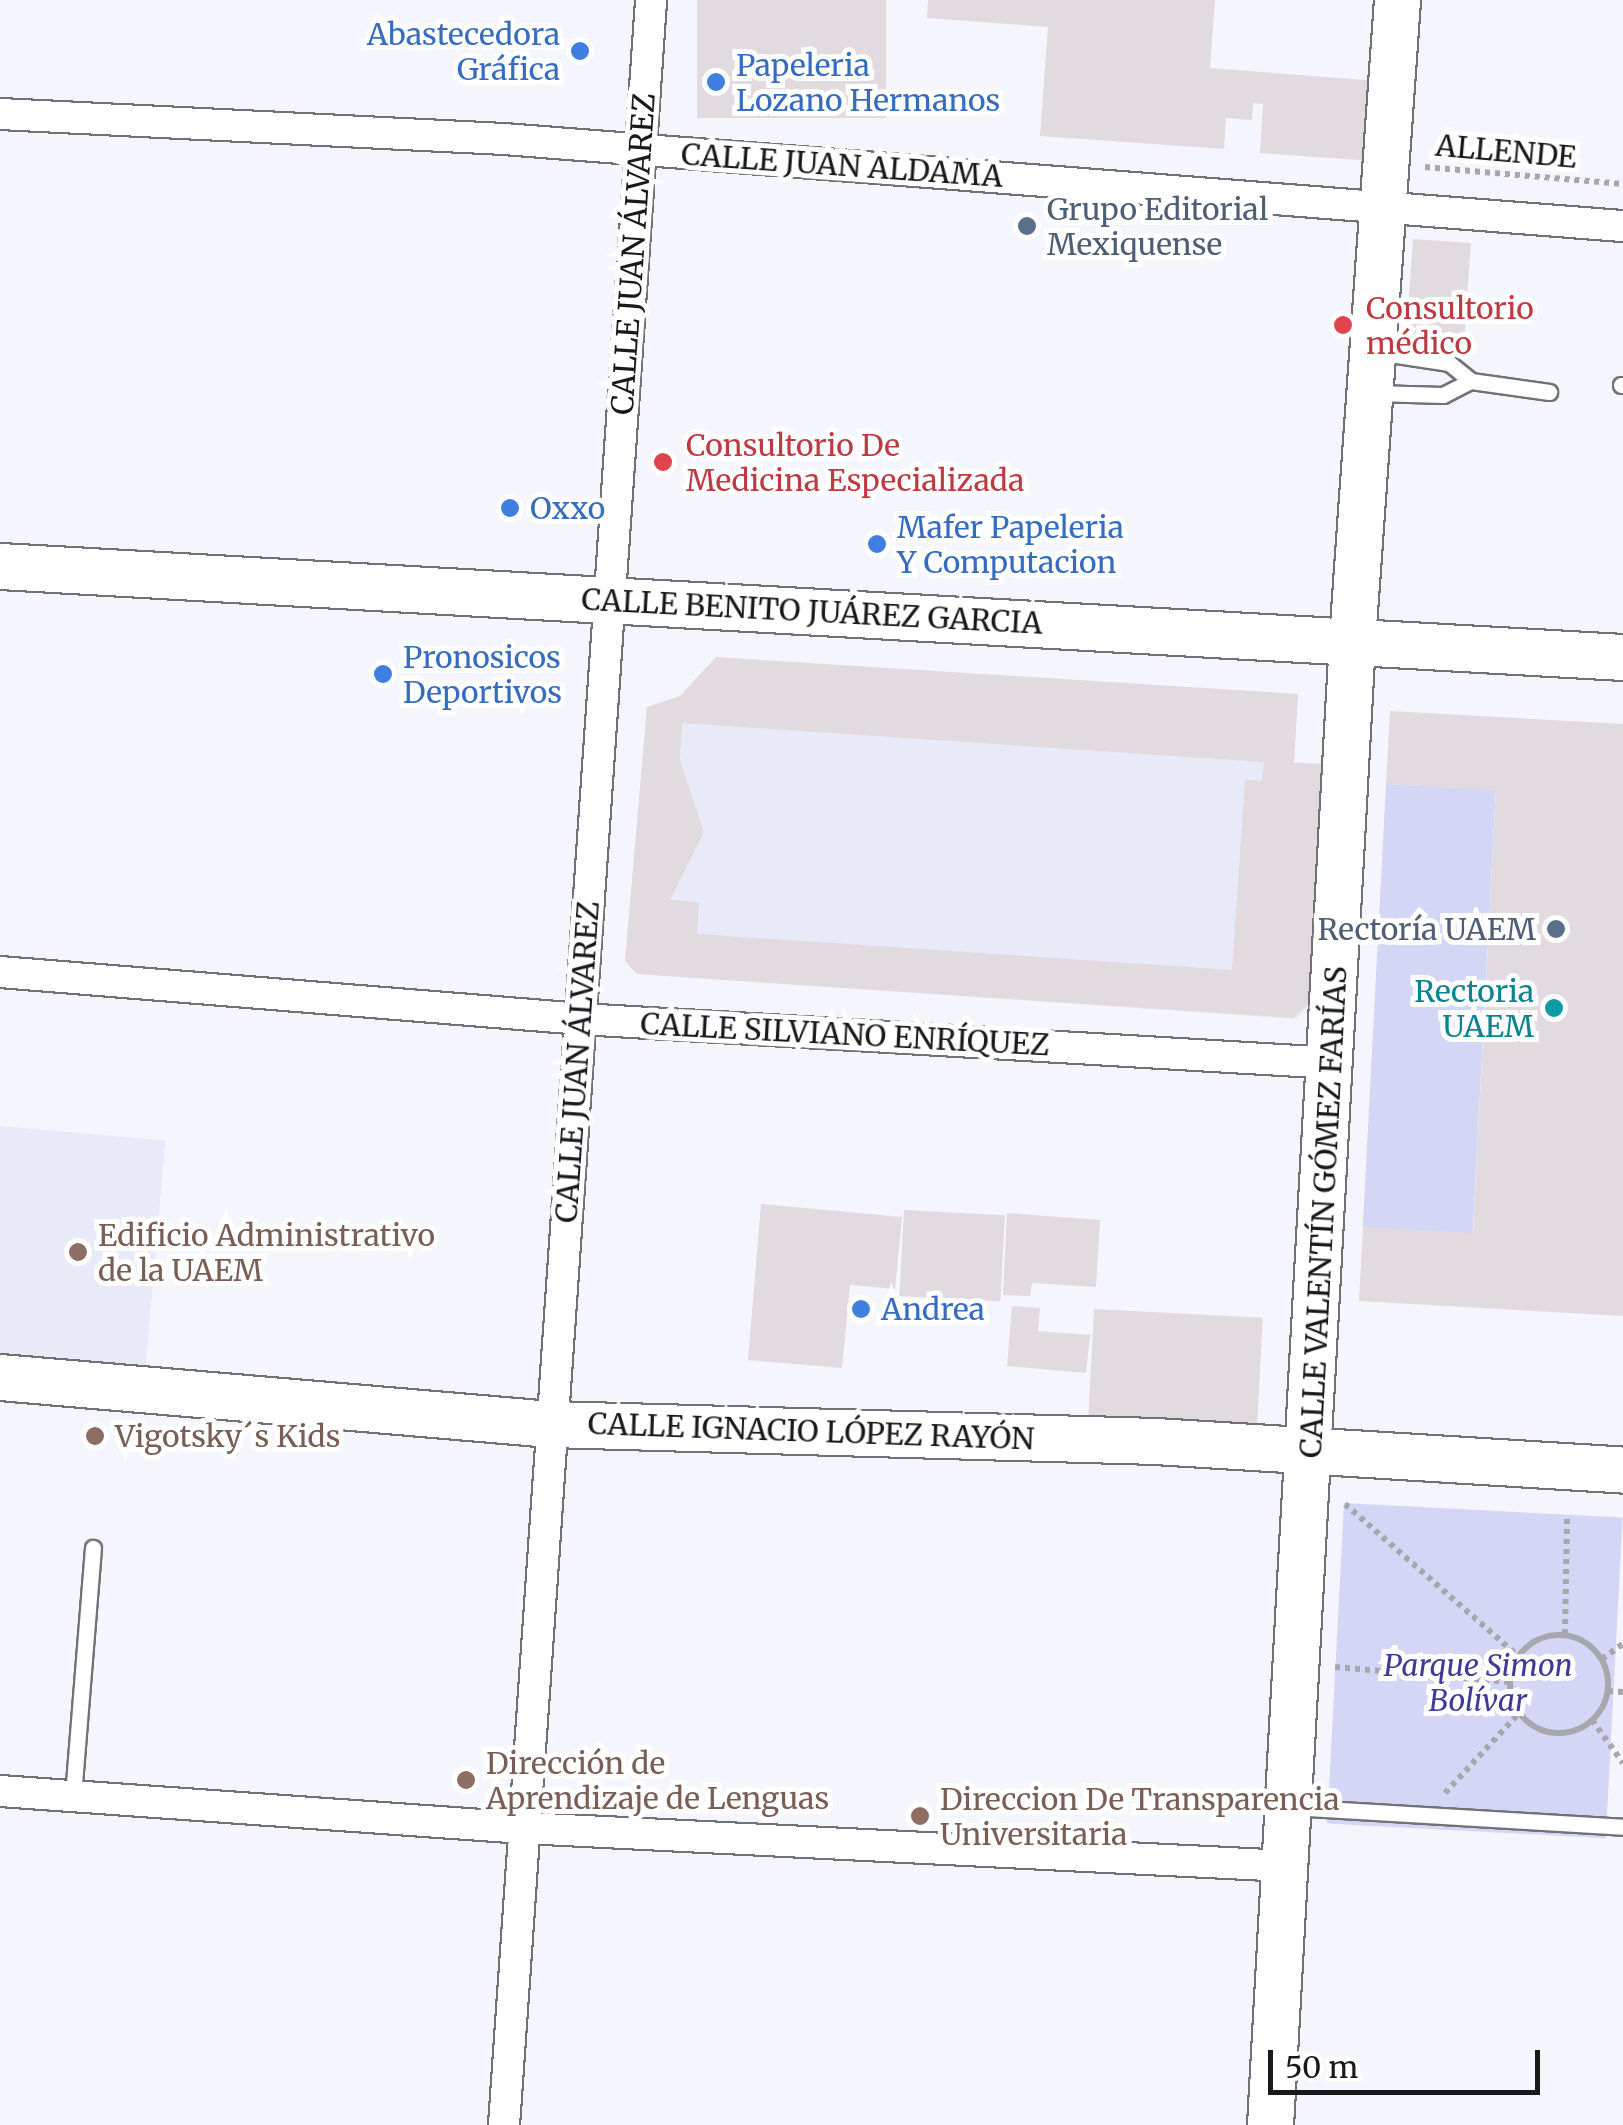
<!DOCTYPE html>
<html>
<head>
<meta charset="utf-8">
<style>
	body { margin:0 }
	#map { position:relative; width:1623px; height:2125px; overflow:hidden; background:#f5f6fd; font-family:Merriweather,serif }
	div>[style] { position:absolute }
	.built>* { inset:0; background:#e8eaf8; transform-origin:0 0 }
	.green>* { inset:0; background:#d3d6f5; transform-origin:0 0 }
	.building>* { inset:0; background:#e1dadf; transform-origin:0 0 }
	.path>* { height:6px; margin-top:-3px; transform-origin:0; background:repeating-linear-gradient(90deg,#a7a8ad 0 5px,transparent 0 10px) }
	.path>.ring { margin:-3px; padding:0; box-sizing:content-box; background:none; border:6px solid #a7a8ad; border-radius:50% }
	.roads { filter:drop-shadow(2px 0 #717278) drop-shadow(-2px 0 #717278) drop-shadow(0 2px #717278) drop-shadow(0 -2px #717278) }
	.service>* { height:15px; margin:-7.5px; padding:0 7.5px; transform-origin:7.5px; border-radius:7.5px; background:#fff }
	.minor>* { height:30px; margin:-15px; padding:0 15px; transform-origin:15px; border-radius:15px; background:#fff }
	.secondary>* { height:45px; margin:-22.5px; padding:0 22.5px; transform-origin:22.5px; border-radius:22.5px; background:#fff }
	.dots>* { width:28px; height:28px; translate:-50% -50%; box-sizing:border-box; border:5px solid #fff; border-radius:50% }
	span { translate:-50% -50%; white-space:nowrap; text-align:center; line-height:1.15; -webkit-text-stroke:10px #fff; paint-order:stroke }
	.shop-label { font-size:30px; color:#366cbe }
	.right { translate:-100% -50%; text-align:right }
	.left { translate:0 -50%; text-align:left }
	.street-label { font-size:30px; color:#18191b }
	.service-label { font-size:30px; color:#4e5e75 }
	.health-label { font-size:30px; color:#be3a42 }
	.culture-label { font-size:30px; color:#0d838f }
	.education-label { font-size:30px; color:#785e54 }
	.park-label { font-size:30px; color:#3f3a98; font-style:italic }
	.scale { position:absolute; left:1268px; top:2050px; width:272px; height:45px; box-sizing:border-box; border:5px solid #18191b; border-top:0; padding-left:12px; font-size:30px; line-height:35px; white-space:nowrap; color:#18191b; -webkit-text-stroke:8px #fff; paint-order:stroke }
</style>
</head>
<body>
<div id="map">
	<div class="built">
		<i style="clip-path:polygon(1298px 694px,1294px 762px,1324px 764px,1309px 1004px,1297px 1019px,637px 974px,625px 962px,647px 707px)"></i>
		<i style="left:0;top:1126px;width:166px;height:237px;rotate:5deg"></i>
	</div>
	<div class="green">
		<i style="left:1386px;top:784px;width:110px;height:444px;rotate:3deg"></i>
		<i style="left:1344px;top:1503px;width:279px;height:321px;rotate:3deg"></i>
	</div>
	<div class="building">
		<i style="left:697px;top:0;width:189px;height:118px"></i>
		<i style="clip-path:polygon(928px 0,1215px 0,1210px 68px,1378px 81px,1372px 161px,1260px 153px,1263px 104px,1253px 103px,1252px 120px,1226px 118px,1224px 149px,1040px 136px,1048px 27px,927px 18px)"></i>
		<i style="left:1413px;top:239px;width:58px;height:98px;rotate:4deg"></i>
		<i style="clip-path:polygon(evenodd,716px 657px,1298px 694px,1294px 763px,1324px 764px,1309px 1004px,1293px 1018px,637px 974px,625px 961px,647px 707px,680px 696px,716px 657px,682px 723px,1264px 762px,1262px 781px,1245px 780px,1232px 970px,697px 934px,699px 902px,670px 900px,704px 832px,680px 761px,682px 723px)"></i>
		<i style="clip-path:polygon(1390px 711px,1623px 724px,1623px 1316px,1359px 1301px,1363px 1227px,1473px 1233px,1496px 790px,1386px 784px)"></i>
		<i style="clip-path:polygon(761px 1204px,902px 1217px,895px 1289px,850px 1285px,842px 1368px,748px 1360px)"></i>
		<i style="left:904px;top:1210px;width:101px;height:86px;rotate:3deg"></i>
		<i style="clip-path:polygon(1007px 1213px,1100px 1220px,1096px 1287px,1032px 1283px,1030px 1296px,1003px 1295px)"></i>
		<i style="clip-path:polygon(1012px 1306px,1040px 1308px,1038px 1331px,1090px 1335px,1086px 1373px,1007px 1366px)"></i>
		<i style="left:1094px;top:1309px;width:169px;height:121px;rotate:3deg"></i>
	</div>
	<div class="path">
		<i style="left:1425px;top:167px;width:199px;rotate:4.9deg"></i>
		<i style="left:1345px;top:1504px;width:230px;rotate:41.3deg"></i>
		<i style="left:1565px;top:1634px;width:119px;rotate:-89deg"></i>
		<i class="ring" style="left:1510px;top:1635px;width:92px;height:92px"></i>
		<i style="left:1602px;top:1659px;width:26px;rotate:-36deg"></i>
		<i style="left:1335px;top:1667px;width:176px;rotate:4.9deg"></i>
		<i style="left:1608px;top:1691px;width:15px;rotate:4deg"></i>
		<i style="left:1592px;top:1720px;width:53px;rotate:54.2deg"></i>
		<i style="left:1445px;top:1793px;width:109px;rotate:-47.2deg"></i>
	</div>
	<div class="roads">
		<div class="service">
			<i style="left:1377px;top:352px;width:73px;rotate:8.7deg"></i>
			<i style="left:1449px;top:363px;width:28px;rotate:39deg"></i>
			<i style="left:1471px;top:381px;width:79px;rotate:8deg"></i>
			<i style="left:1621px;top:385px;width:2px"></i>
			<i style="left:1374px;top:393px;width:69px;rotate:1.7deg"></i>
			<i style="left:1443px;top:395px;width:31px;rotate:-27deg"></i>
			<i style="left:73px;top:1796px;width:249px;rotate:-85.4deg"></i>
			<i style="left:1290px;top:1807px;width:334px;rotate:3.4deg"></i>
		</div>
		<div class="minor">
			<i style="left:0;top:114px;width:505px;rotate:2.84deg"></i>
			<i style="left:504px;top:139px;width:1122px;rotate:4.45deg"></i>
			<i style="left:0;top:972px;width:583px;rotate:4.62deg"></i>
			<i style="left:581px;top:1019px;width:752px;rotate:3.35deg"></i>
			<i style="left:0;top:1791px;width:525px;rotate:4.04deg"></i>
			<i style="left:524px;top:1828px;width:763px;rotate:2.85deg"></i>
			<i style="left:504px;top:2125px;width:2130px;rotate:-86.04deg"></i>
		</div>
		<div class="secondary">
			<i style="left:0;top:566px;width:1626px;rotate:3.21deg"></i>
			<i style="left:0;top:1377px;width:553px;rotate:4.88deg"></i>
			<i style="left:551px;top:1424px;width:604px;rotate:1.61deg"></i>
			<i style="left:1155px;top:1441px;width:469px;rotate:3.5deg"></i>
			<i style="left:1270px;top:2125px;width:1487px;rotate:-86.84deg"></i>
			<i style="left:1352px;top:640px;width:642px;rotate:-85.98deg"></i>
		</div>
	</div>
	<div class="dots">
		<i style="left:580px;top:51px;background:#3f7fe0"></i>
		<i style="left:716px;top:82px;background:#3f7fe0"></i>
		<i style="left:1027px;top:226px;background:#5c6f8a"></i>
		<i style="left:1343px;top:325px;background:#e0444e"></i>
		<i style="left:663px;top:462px;background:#e0444e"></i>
		<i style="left:510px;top:508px;background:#3f7fe0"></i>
		<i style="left:877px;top:544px;background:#3f7fe0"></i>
		<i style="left:383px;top:674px;background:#3f7fe0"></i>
		<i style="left:1556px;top:929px;background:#5c6f8a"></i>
		<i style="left:1554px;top:1008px;background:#0f9aa8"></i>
		<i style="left:78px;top:1252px;background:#8d6e63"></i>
		<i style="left:861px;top:1309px;background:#3f7fe0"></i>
		<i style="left:95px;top:1436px;background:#8d6e63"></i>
		<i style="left:466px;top:1780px;background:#8d6e63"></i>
		<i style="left:920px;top:1816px;background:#8d6e63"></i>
	</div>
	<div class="shop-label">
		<span class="right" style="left:560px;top:51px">Abastecedora<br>Gráfica</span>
		<span class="left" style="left:736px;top:82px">Papeleria<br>Lozano Hermanos</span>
		<span class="left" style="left:530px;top:508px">Oxxo</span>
		<span class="left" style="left:897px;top:544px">Mafer Papeleria<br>Y Computacion</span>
		<span class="left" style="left:403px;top:674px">Pronosicos<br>Deportivos</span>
		<span class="left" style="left:881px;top:1309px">Andrea</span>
	</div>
	<div class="street-label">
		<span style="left:1506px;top:151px;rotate:5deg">ALLENDE</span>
		<span style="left:842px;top:165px;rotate:4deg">CALLE JUAN ALDAMA</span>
		<span style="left:633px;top:254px;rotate:-86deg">CALLE JUAN ÁLVAREZ</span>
		<span style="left:812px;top:611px;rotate:3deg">CALLE BENITO JUÁREZ GARCIA</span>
		<span style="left:845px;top:1034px;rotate:3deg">CALLE SILVIANO ENRÍQUEZ</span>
		<span style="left:577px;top:1062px;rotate:-86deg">CALLE JUAN ÁLVAREZ</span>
		<span style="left:1323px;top:1212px;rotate:-87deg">CALLE VALENTÍN GÓMEZ FARÍAS</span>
		<span style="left:811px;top:1431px;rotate:2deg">CALLE IGNACIO LÓPEZ RAYÓN</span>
	</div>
	<div class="service-label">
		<span class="left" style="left:1047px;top:226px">Grupo Editorial<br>Mexiquense</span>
		<span class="right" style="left:1536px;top:929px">Rectoría UAEM</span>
	</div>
	<div class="health-label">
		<span class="left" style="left:1366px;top:325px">Consultorio<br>médico</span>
		<span class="left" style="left:686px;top:462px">Consultorio De<br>Medicina Especializada</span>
	</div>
	<div class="culture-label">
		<span class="right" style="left:1534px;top:1008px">Rectoria<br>UAEM</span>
	</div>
	<div class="education-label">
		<span class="left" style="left:98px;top:1252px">Edificio Administrativo<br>de la UAEM</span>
		<span class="left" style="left:115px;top:1436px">Vigotsky´s Kids</span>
		<span class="left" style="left:486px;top:1780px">Dirección de<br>Aprendizaje de Lenguas</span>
		<span class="left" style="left:940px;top:1816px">Direccion De Transparencia<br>Universitaria</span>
	</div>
	<div class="park-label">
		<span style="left:1478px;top:1682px">Parque Simon<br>Bolívar</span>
	</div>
	<div class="scale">50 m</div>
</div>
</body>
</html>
